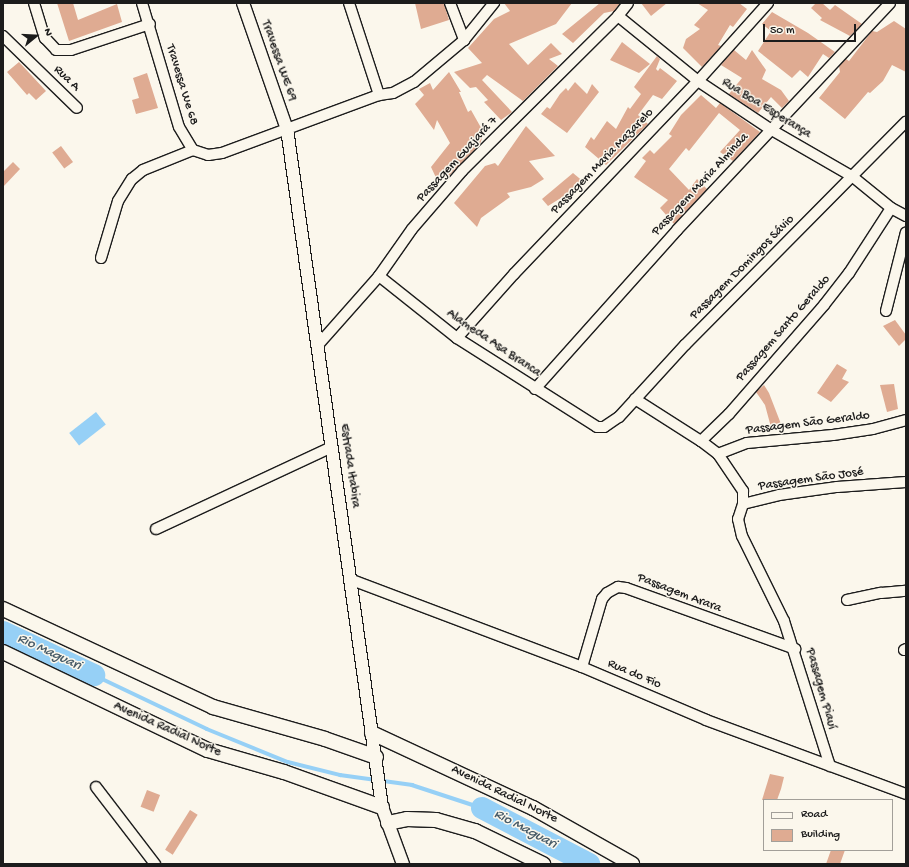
<!DOCTYPE html>
<html>
<head>
<meta charset="utf-8">
<style>
	body { margin:0 }
	#map { position:relative; width:909px; height:867px; overflow:hidden; background:#fbf7ec; font-family:"Gochi Hand",sans-serif }
	div>[style] { position:absolute }
	.water>* { inset:0; background:#96d0f6; transform-origin:0 0 }
	.stream>* { height:3.5px; margin:-1.75px; padding:0 1.75px; transform-origin:1.75px; border-radius:1.75px; background:#96d0f6 }
	.river>* { height:22px; margin:-11px; padding:0 11px; transform-origin:11px; border-radius:11px; background:#96d0f6 }
	.building>* { inset:0; background:#dfab92; transform-origin:0 0 }
	.roads { filter:drop-shadow(1px 0 #1c1c1c) drop-shadow(-1px 0 #1c1c1c) drop-shadow(0 1px #1c1c1c) drop-shadow(0 -1px #1c1c1c) }
	.minor>* { height:10px; margin:-5px; padding:0 5px; transform-origin:5px; border-radius:5px; background:#fbf7ec }
	.tertiary>* { height:12px; margin:-6px; padding:0 6px; transform-origin:6px; border-radius:6px; background:#fbf7ec }
	.secondary>* { height:14px; margin:-7px; padding:0 7px; transform-origin:7px; border-radius:7px; background:#fbf7ec }
	span { translate:-50% -50%; white-space:nowrap; text-align:center; line-height:1.15; -webkit-text-stroke:3px #fbf7ec; paint-order:stroke }
	.street-label { font-size:13px; color:#1c1c1c }
	.water-label { font-size:14px; color:#475b68; font-style:italic }
	.frame { position:absolute; inset:0; border:4px solid #1c1c1c; pointer-events:none }
	.legend { position:absolute; left:763px; top:799px; width:130px; height:52px; box-sizing:border-box; background:#fbf7ec; border:1px solid #a29f99; margin:0; padding:5px 7px; list-style:none; font-size:12px; color:#1c1c1c }
	.legend li { display:flex; align-items:center; gap:8px; height:20px }
	.legend b { width:20px; border:1px solid #a29f99 }
	.north { position:absolute; left:16px; top:16px; width:40px; height:40px; -webkit-text-stroke:3px #fbf7ec; paint-order:stroke; rotate:72deg; font-size:11px; font-weight:700; line-height:16px; text-align:center; color:#1c1c1c }
	.north::after { content:''; display:block; margin:auto; width:14px; height:18px; background:#1c1c1c; clip-path:polygon(50% 0,100% 100%,50% 72%,0 100%) }
	.scale { position:absolute; left:763px; top:24px; width:93px; height:18px; box-sizing:border-box; border:2px solid #1c1c1c; border-top:0; padding-left:5px; font-size:12px; line-height:14px; white-space:nowrap; color:#1c1c1c; -webkit-text-stroke:3px #fbf7ec; paint-order:stroke }
</style>
</head>
<body>
<div id="map">
	<div class="water">
		<i style="left:96px;top:412px;width:16px;height:34px;rotate:52deg"></i>
	</div>
	<div class="stream">
		<i style="left:94px;top:675px;width:125px;rotate:25.5deg"></i>
		<i style="left:207px;top:729px;width:87px;rotate:22.2deg"></i>
		<i style="left:288px;top:762px;width:54px;rotate:14deg"></i>
		<i style="left:340px;top:775px;width:73px;rotate:7.9deg"></i>
		<i style="left:412px;top:785px;width:74px;rotate:18.2deg"></i>
	</div>
	<div class="river">
		<i style="left:3px;top:632px;width:101px;rotate:25.3deg"></i>
		<i style="left:482px;top:808px;width:121px;rotate:27.6deg"></i>
	</div>
	<div class="building">
		<i style="clip-path:polygon(57px 3px,73px 3px,78px 20px,117px 4px,122px 22px,69px 41px)"></i>
		<i style="clip-path:polygon(415px 3px,444px 3px,449px 20px,421px 29px)"></i>
		<i style="clip-path:polygon(504px 3px,572px 3px,556px 24px,509px 44px,528px 65px,551px 43px,562px 54px,549px 59px,558px 66px,523px 101px,487px 75px,482px 80px,512px 112px,501px 120px,484px 102px,488px 100px,476px 87px,470px 88px,454px 72px,482px 63px,468px 48px,494px 19px,510px 11px)"></i>
		<i style="clip-path:polygon(600px 3px,620px 3px,614px 11px,604px 13px,573px 43px,562px 34px)"></i>
		<i style="clip-path:polygon(641px 3px,667px 3px,651px 16px)"></i>
		<i style="clip-path:polygon(697px 3px,739px 3px,747px 9px,733px 27px,730px 25px,718px 45px,721px 46px,702px 67px,683px 48px,686px 39px,700px 29px,694px 25px,708px 10px)"></i>
		<i style="clip-path:polygon(816px 3px,822px 3px,830px 10px,835px 5px,862px 24px,850px 36px,820px 20px,822px 18px,811px 8px)"></i>
		<i style="clip-path:polygon(772px 12px,808px 33px,835px 52px,829px 58px,823px 54px,808px 77px,800px 70px,792px 78px,758px 51px,771px 31px,762px 24px)"></i>
		<i style="clip-path:polygon(894px 21px,906px 29px,906px 72px,892px 65px,883px 81px,870px 93px,868px 92px,845px 119px,819px 98px,840px 72px,839px 66px,846px 59px,849px 61px,872px 31px,877px 32px)"></i>
		<i style="clip-path:polygon(622px 42px,650px 64px,639px 73px,610px 60px)"></i>
		<i style="clip-path:polygon(734px 50px,746px 60px,752px 50px,766px 70px,762px 79px,781px 90px,789px 101px,782px 108px,771px 97px,758px 113px,729px 94px,742px 78px,721px 65px)"></i>
		<i style="clip-path:polygon(657px 56px,660px 59px,656px 69px,658px 71px,660px 68px,677px 81px,662px 99px,653px 95px,638px 115px,648px 124px,606px 165px,585px 147px,591px 137px,594px 140px,607px 121px,616px 129px,628px 107px,630px 109px,641px 94px,634px 87px)"></i>
		<i style="clip-path:polygon(19px 62px,46px 91px,36px 100px,29px 93px,27px 95px,7px 72px)"></i>
		<i style="clip-path:polygon(449px 72px,461px 92px,459px 92px,468px 112px,471px 110px,484px 133px,480px 144px,450px 175px,438px 182px,431px 167px,450px 143px,437px 120px,434px 130px,415px 104px,424px 95px,419px 89px,430px 83px,433px 90px)"></i>
		<i style="clip-path:polygon(147px 73px,158px 108px,136px 114px,132px 100px,139px 98px,133px 78px)"></i>
		<i style="clip-path:polygon(575px 82px,587px 94px,592px 84px,599px 92px,567px 133px,541px 114px,547px 107px,550px 109px,560px 94px,566px 88px,568px 91px)"></i>
		<i style="clip-path:polygon(701px 95px,716px 108px,720px 103px,760px 132px,733px 161px,720px 152px,740px 130px,719px 113px,689px 151px,686px 148px,669px 169px,689px 190px,697px 179px,707px 189px,674px 224px,660px 208px,668px 200px,634px 177px,646px 161px,642px 158px,650px 150px,654px 154px,672px 136px,669px 134px,681px 115px)"></i>
		<i style="clip-path:polygon(526px 126px,555px 156px,529px 161px,544px 179px,531px 187px,507px 193px,510px 197px,481px 218px,477px 227px,454px 203px,485px 166px,495px 163px,498px 166px)"></i>
		<i style="left:61px;top:146px;width:20px;height:11px;rotate:53deg"></i>
		<i style="clip-path:polygon(13px 162px,20px 169px,3px 187px,3px 172px)"></i>
		<i style="clip-path:polygon(573px 173px,585px 183px,548px 206px,542px 199px)"></i>
		<i style="clip-path:polygon(895px 320px,906px 335px,906px 339px,899px 346px,883px 326px)"></i>
		<i style="clip-path:polygon(837px 364px,847px 370px,842px 379px,849px 382px,831px 402px,817px 393px)"></i>
		<i style="clip-path:polygon(894px 384px,898px 409px,887px 412px,880px 385px)"></i>
		<i style="clip-path:polygon(764px 385px,769px 393px,781px 424px,772px 431px,765px 405px,756px 392px)"></i>
		<i style="clip-path:polygon(770px 774px,784px 777px,781px 789px,777px 800px,762px 800px)"></i>
		<i style="left:147px;top:790px;width:14px;height:18px;rotate:21deg"></i>
		<i style="left:190px;top:810px;width:9px;height:47px;rotate:32deg"></i>
		<i style="clip-path:polygon(831px 850px,845px 850px,840px 864px,826px 864px)"></i>
	</div>
	<div class="roads">
		<div class="minor">
			<i style="left:34px;top:3px;width:37px;rotate:73deg"></i>
			<i style="left:45px;top:38px;width:16px;rotate:47deg"></i>
			<i style="left:56px;top:50px;width:15px"></i>
			<i style="left:71px;top:50px;width:83px;rotate:-18.2deg"></i>
			<i style="left:142px;top:3px;width:129px;rotate:73.4deg"></i>
			<i style="left:179px;top:127px;width:27px;rotate:59deg"></i>
			<i style="left:193px;top:150px;width:16px;rotate:18deg"></i>
			<i style="left:208px;top:155px;width:14px;rotate:-8deg"></i>
			<i style="left:222px;top:153px;width:167px;rotate:-20.3deg"></i>
			<i style="left:379px;top:95px;width:14px;rotate:-8deg"></i>
			<i style="left:393px;top:93px;width:24px;rotate:-28deg"></i>
			<i style="left:414px;top:82px;width:65px;rotate:-40deg"></i>
			<i style="left:464px;top:40px;width:48px;rotate:-51deg"></i>
			<i style="left:349px;top:3px;width:97px;rotate:71.9deg"></i>
			<i style="left:450px;top:3px;width:40px;rotate:69deg"></i>
			<i style="left:618px;top:16px;width:103px;rotate:39.1deg"></i>
			<i style="left:698px;top:81px;width:87px;rotate:33.7deg"></i>
			<i style="left:770px;top:129px;width:96px;rotate:30deg"></i>
			<i style="left:853px;top:177px;width:49px;rotate:39.2deg"></i>
			<i style="left:891px;top:208px;width:17px;rotate:28deg"></i>
			<i style="left:3px;top:36px;width:103px;rotate:44.2deg"></i>
			<i style="left:101px;top:258px;width:59px;rotate:-73.4deg"></i>
			<i style="left:118px;top:201px;width:26px;rotate:-58deg"></i>
			<i style="left:132px;top:179px;width:14px;rotate:-39deg"></i>
			<i style="left:143px;top:170px;width:54px;rotate:-21.8deg"></i>
			<i style="left:379px;top:276px;width:100px;rotate:38.5deg"></i>
			<i style="left:457px;top:338px;width:166px;rotate:32.4deg"></i>
			<i style="left:597px;top:427px;width:7px"></i>
			<i style="left:604px;top:427px;width:18px;rotate:-34deg"></i>
			<i style="left:619px;top:417px;width:98px;rotate:-47.5deg"></i>
			<i style="left:685px;top:345px;width:314px;rotate:-45.3deg"></i>
			<i style="left:886px;top:311px;width:81px;rotate:-75.8deg"></i>
			<i style="left:457px;top:338px;width:86px;rotate:-48.3deg"></i>
			<i style="left:514px;top:274px;width:267px;rotate:-46.4deg"></i>
			<i style="left:698px;top:81px;width:105px;rotate:-48.1deg"></i>
			<i style="left:318px;top:345px;width:92px;rotate:-48.5deg"></i>
			<i style="left:379px;top:276px;width:57px;rotate:-54.9deg"></i>
			<i style="left:412px;top:229px;width:77px;rotate:-49.2deg"></i>
			<i style="left:462px;top:171px;width:220px;rotate:-44.8deg"></i>
			<i style="left:618px;top:16px;width:16px;rotate:-52deg"></i>
			<i style="left:535px;top:389px;width:213px;rotate:-48.2deg"></i>
			<i style="left:677px;top:230px;width:311px;rotate:-46.8deg"></i>
			<i style="left:635px;top:399px;width:78px;rotate:32.5deg"></i>
			<i style="left:701px;top:441px;width:21px;rotate:37deg"></i>
			<i style="left:718px;top:454px;width:45px;rotate:56deg"></i>
			<i style="left:743px;top:491px;width:13px;rotate:90deg"></i>
			<i style="left:743px;top:504px;width:16px;rotate:108deg"></i>
			<i style="left:738px;top:519px;width:17px;rotate:77deg"></i>
			<i style="left:742px;top:536px;width:95px;rotate:63.7deg"></i>
			<i style="left:784px;top:621px;width:152px;rotate:72.4deg"></i>
			<i style="left:701px;top:441px;width:39px;rotate:-44deg"></i>
			<i style="left:729px;top:414px;width:145px;rotate:-48.9deg"></i>
			<i style="left:824px;top:305px;width:41px;rotate:-52deg"></i>
			<i style="left:849px;top:273px;width:77px;rotate:-57.1deg"></i>
			<i style="left:718px;top:454px;width:31px;rotate:-21deg"></i>
			<i style="left:747px;top:443px;width:86px;rotate:-5.3deg"></i>
			<i style="left:833px;top:435px;width:40px;rotate:-8.5deg"></i>
			<i style="left:873px;top:429px;width:34px;rotate:-15deg"></i>
			<i style="left:743px;top:504px;width:37px;rotate:-14deg"></i>
			<i style="left:779px;top:495px;width:59px;rotate:-7.9deg"></i>
			<i style="left:837px;top:487px;width:69px;rotate:-4.1deg"></i>
			<i style="left:156px;top:529px;width:194px;rotate:-25deg"></i>
			<i style="left:352px;top:580px;width:246px;rotate:20.7deg"></i>
			<i style="left:582px;top:667px;width:135px;rotate:23.1deg"></i>
			<i style="left:706px;top:720px;width:213px;rotate:20.3deg"></i>
			<i style="left:847px;top:600px;width:35px;rotate:-12deg"></i>
			<i style="left:881px;top:593px;width:25px;rotate:-5deg"></i>
			<i style="left:904px;top:650px;width:2px;rotate:-27deg"></i>
			<i style="left:582px;top:667px;width:71px;rotate:-73.6deg"></i>
			<i style="left:602px;top:599px;width:8px;rotate:-50deg"></i>
			<i style="left:607px;top:593px;width:13px;rotate:-29deg"></i>
			<i style="left:618px;top:587px;width:8px;rotate:7deg"></i>
			<i style="left:626px;top:588px;width:180px;rotate:19.8deg"></i>
			<i style="left:96px;top:787px;width:97px;rotate:52.5deg"></i>
		</div>
		<div class="tertiary">
			<i style="left:243px;top:3px;width:133px;rotate:70.8deg"></i>
			<i style="left:287px;top:129px;width:685px;rotate:82.02deg"></i>
			<i style="left:382px;top:807px;width:61px;rotate:69.8deg"></i>
		</div>
		<div class="secondary">
			<i style="left:3px;top:609px;width:232px;rotate:25deg"></i>
			<i style="left:213px;top:707px;width:116px;rotate:15.9deg"></i>
			<i style="left:325px;top:739px;width:54px;rotate:19.4deg"></i>
			<i style="left:3px;top:652px;width:227px;rotate:25.6deg"></i>
			<i style="left:208px;top:750px;width:79px;rotate:16.1deg"></i>
			<i style="left:284px;top:772px;width:104px;rotate:19.7deg"></i>
			<i style="left:372px;top:733px;width:178px;rotate:25deg"></i>
			<i style="left:533px;top:808px;width:114px;rotate:29.5deg"></i>
			<i style="left:388px;top:823px;width:19px;rotate:-12deg"></i>
			<i style="left:407px;top:819px;width:29px;rotate:2deg"></i>
			<i style="left:436px;top:820px;width:41px;rotate:15.8deg"></i>
			<i style="left:475px;top:831px;width:76px;rotate:25.9deg"></i>
		</div>
	</div>
	<div class="street-label">
		<span style="left:278px;top:61px;rotate:71deg">Travessa WE 69</span>
		<span style="left:66px;top:79px;rotate:44deg">Rua A</span>
		<span style="left:181px;top:85px;rotate:73deg">Travessa We 68</span>
		<span style="left:766px;top:109px;rotate:32deg">Rua Boa Esperança</span>
		<span style="left:458px;top:160px;rotate:-47deg">Passagem Guajará 7</span>
		<span style="left:603px;top:162px;rotate:-46deg">Passagem Maria Mazarelo</span>
		<span style="left:701px;top:185px;rotate:-47deg">Passagem Maria Alminda</span>
		<span style="left:743px;top:268px;rotate:-45deg">Passagem Domingos Sávio</span>
		<span style="left:784px;top:329px;rotate:-49deg">Passagem Santo Geraldo</span>
		<span style="left:493px;top:344px;rotate:34deg">Alameda Asa Branca</span>
		<span style="left:808px;top:424px;rotate:-7deg">Passagem São Geraldo</span>
		<span style="left:349px;top:466px;rotate:82deg">Estrada Itabira</span>
		<span style="left:811px;top:480px;rotate:-8deg">Passagem São José</span>
		<span style="left:679px;top:594px;rotate:21deg">Passagem Arara</span>
		<span style="left:634px;top:675px;rotate:23deg">Rua do Fio</span>
		<span style="left:820px;top:689px;rotate:74deg">Passagem Piauí</span>
		<span style="left:167px;top:730px;rotate:24deg">Avenida Radial Norte</span>
		<span style="left:504px;top:795px;rotate:26deg">Avenida Radial Norte</span>
	</div>
	<div class="water-label">
		<span style="left:49px;top:653px;rotate:25deg">Rio Maguari</span>
		<span style="left:525px;top:830px;rotate:28deg">Rio Maguari</span>
	</div>
	<div class="frame"></div>
	<ul class="legend">
	<li><b style="height:5px;background:#fbf7ec"></b>Road</li>
	<li><b style="height:11px;background:#dfab92"></b>Building</li>
	</ul>
	<div class="north">N</div>
	<div class="scale">50 m</div>
</div>
</body>
</html>
